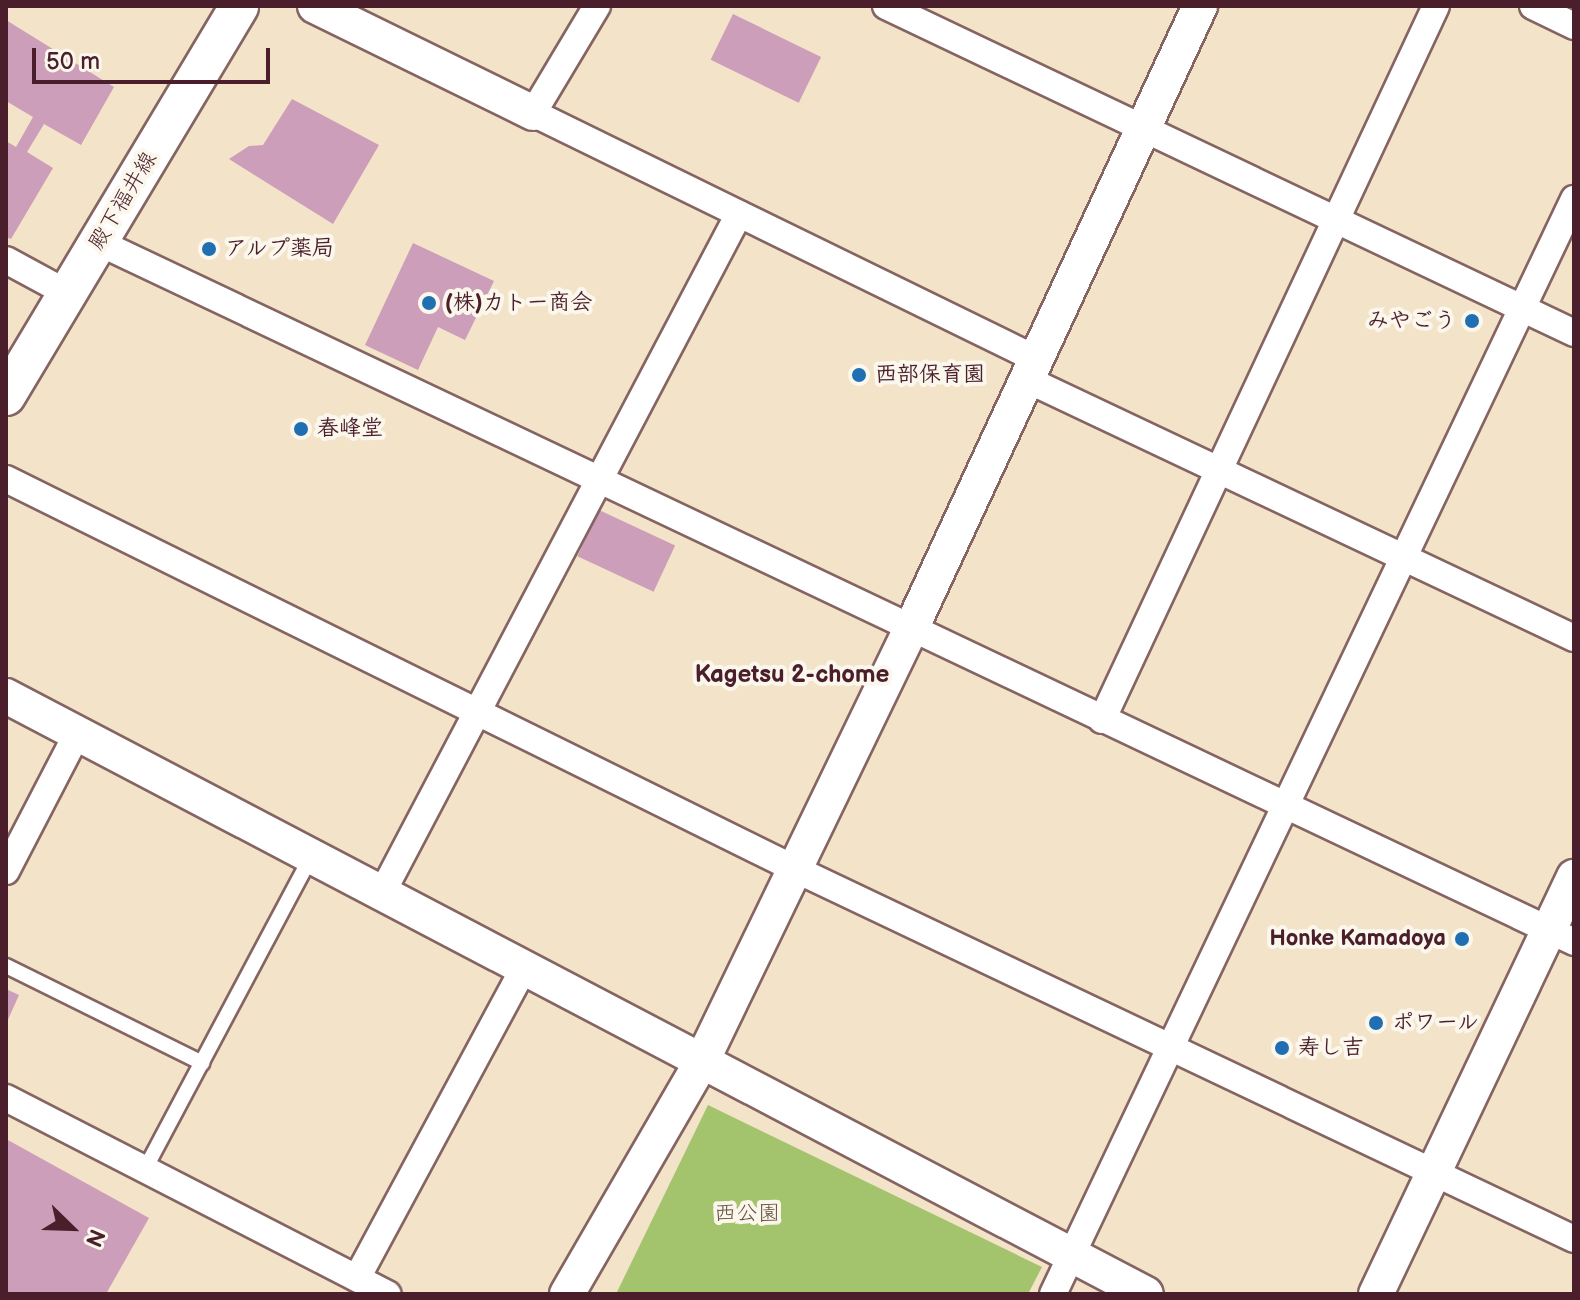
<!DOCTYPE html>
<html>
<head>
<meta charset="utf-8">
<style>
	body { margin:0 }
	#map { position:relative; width:1580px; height:1300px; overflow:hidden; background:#f3e3c8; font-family:"Balsamiq Sans","Klee One",sans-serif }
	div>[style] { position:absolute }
	.green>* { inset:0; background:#a3c46d }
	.building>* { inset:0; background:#cc9eb9; transform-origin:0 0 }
	.roads { filter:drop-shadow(2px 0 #856462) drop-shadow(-2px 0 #856462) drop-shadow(0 2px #856462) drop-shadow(0 -2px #856462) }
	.service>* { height:14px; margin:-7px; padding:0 7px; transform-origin:7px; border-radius:7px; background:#fff }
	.minor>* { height:26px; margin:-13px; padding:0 13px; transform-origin:13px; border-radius:13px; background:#fff }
	.tertiary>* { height:34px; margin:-17px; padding:0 17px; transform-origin:17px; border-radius:17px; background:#fff }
	.secondary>* { height:38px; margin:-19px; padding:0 19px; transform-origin:19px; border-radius:19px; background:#fff }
	.dots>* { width:22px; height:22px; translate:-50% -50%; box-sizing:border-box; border:4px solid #fbf7ec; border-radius:50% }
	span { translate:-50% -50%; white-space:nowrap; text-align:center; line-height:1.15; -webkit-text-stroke:8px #fbf7ec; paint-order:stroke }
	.street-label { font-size:22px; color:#4a1f2b }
	.poi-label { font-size:22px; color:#4a1f2b; font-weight:700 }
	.left { translate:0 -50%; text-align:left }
	.right { translate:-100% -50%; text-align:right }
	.park-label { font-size:22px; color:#65513f }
	.neighbourhood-label { font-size:24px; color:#4a1f2b; font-weight:700 }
	.frame { position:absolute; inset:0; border:8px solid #4a1f2b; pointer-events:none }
	.north { position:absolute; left:32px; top:1188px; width:80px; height:80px; -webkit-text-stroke:6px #fbf7ec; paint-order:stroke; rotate:113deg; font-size:22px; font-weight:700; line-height:32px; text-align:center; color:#4a1f2b }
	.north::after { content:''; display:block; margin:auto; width:28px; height:36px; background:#4a1f2b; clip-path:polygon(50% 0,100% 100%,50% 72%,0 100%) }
	.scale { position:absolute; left:32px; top:48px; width:238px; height:36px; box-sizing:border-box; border:4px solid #4a1f2b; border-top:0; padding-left:10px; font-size:24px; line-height:28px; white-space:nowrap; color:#4a1f2b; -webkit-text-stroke:6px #fbf7ec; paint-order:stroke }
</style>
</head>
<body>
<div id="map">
	<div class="green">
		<i style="clip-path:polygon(708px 1105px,1042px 1267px,1028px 1294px,616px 1294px)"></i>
	</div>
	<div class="building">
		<i style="left:733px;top:14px;width:98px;height:51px;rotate:26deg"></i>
		<i style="clip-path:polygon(6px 20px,114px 87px,81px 145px,44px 124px,27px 152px,53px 168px,11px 239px,6px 237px,6px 141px,16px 147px,33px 117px,6px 101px)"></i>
		<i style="clip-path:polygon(292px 99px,379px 145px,333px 224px,229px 159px,249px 146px,263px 145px)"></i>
		<i style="clip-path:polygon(413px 243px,494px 281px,465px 340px,438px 327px,418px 370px,365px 345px)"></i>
		<i style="left:599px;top:510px;width:84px;height:51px;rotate:25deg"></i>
		<i style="clip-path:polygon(6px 989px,19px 995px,6px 1024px)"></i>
		<i style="clip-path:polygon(6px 1139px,149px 1218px,106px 1294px,6px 1294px)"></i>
	</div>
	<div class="roads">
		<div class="service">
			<i style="left:6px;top:966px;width:219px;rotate:26.3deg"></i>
			<i style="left:145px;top:1169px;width:353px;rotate:-62deg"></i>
		</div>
		<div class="minor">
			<i style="left:597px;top:6px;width:125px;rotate:120.9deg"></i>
			<i style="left:533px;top:113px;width:555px;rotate:26.06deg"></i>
			<i style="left:886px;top:6px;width:762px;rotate:25.42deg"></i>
			<i style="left:1533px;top:6px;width:46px;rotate:26deg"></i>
			<i style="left:98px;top:242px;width:1634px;rotate:25.37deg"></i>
			<i style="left:6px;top:260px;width:69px;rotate:28.4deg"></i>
			<i style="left:1026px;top:379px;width:606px;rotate:25.3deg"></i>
			<i style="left:6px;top:479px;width:880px;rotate:26.3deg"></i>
			<i style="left:795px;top:869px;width:862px;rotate:25.41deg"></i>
			<i style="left:1102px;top:720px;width:788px;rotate:-64.93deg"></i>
			<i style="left:6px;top:871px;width:154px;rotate:-62.6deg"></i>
			<i style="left:382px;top:893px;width:767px;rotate:-62.27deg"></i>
			<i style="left:6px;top:1098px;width:429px;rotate:27.2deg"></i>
			<i style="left:357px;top:1278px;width:352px;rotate:-61.7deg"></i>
			<i style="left:1053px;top:1294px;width:1213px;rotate:-64.55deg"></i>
		</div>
		<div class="tertiary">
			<i style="left:315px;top:6px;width:243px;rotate:26.1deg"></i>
			<i style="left:6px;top:696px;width:1287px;rotate:27.68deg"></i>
			<i style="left:567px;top:1294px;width:269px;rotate:-59.9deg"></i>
			<i style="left:702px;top:1061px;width:478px;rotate:-64.2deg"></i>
			<i style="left:910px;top:631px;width:689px;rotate:-65.11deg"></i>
			<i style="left:1376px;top:1294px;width:462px;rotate:-64.6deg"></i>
		</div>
		<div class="secondary">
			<i style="left:6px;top:396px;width:454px;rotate:-59.1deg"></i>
		</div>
	</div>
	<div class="dots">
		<i style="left:209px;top:249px;background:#1f6fb2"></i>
		<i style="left:429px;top:303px;background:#1f6fb2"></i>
		<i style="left:1472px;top:321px;background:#1f6fb2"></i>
		<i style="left:859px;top:375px;background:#1f6fb2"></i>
		<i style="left:301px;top:429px;background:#1f6fb2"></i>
		<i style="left:1462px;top:939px;background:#1f6fb2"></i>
		<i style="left:1376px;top:1023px;background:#1f6fb2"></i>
		<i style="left:1282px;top:1048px;background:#1f6fb2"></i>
	</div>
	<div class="street-label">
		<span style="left:123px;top:201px;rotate:-59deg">殿下福井線</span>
	</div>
	<div class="poi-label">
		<span class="left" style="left:225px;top:249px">アルプ薬局</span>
		<span class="left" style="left:445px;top:303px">(株)カトー商会</span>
		<span class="right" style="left:1456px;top:321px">みやごう</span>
		<span class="left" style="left:875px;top:375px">西部保育園</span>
		<span class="left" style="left:317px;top:429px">春峰堂</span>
		<span class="right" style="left:1446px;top:939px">Honke Kamadoya</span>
		<span class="left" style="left:1392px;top:1023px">ポワール</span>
		<span class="left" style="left:1298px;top:1048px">寿し吉</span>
	</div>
	<div class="park-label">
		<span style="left:747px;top:1214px">西公園</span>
	</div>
	<div class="neighbourhood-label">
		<span style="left:792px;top:675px">Kagetsu 2-chome</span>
	</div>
	<div class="frame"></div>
	<div class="north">N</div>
	<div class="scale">50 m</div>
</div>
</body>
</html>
